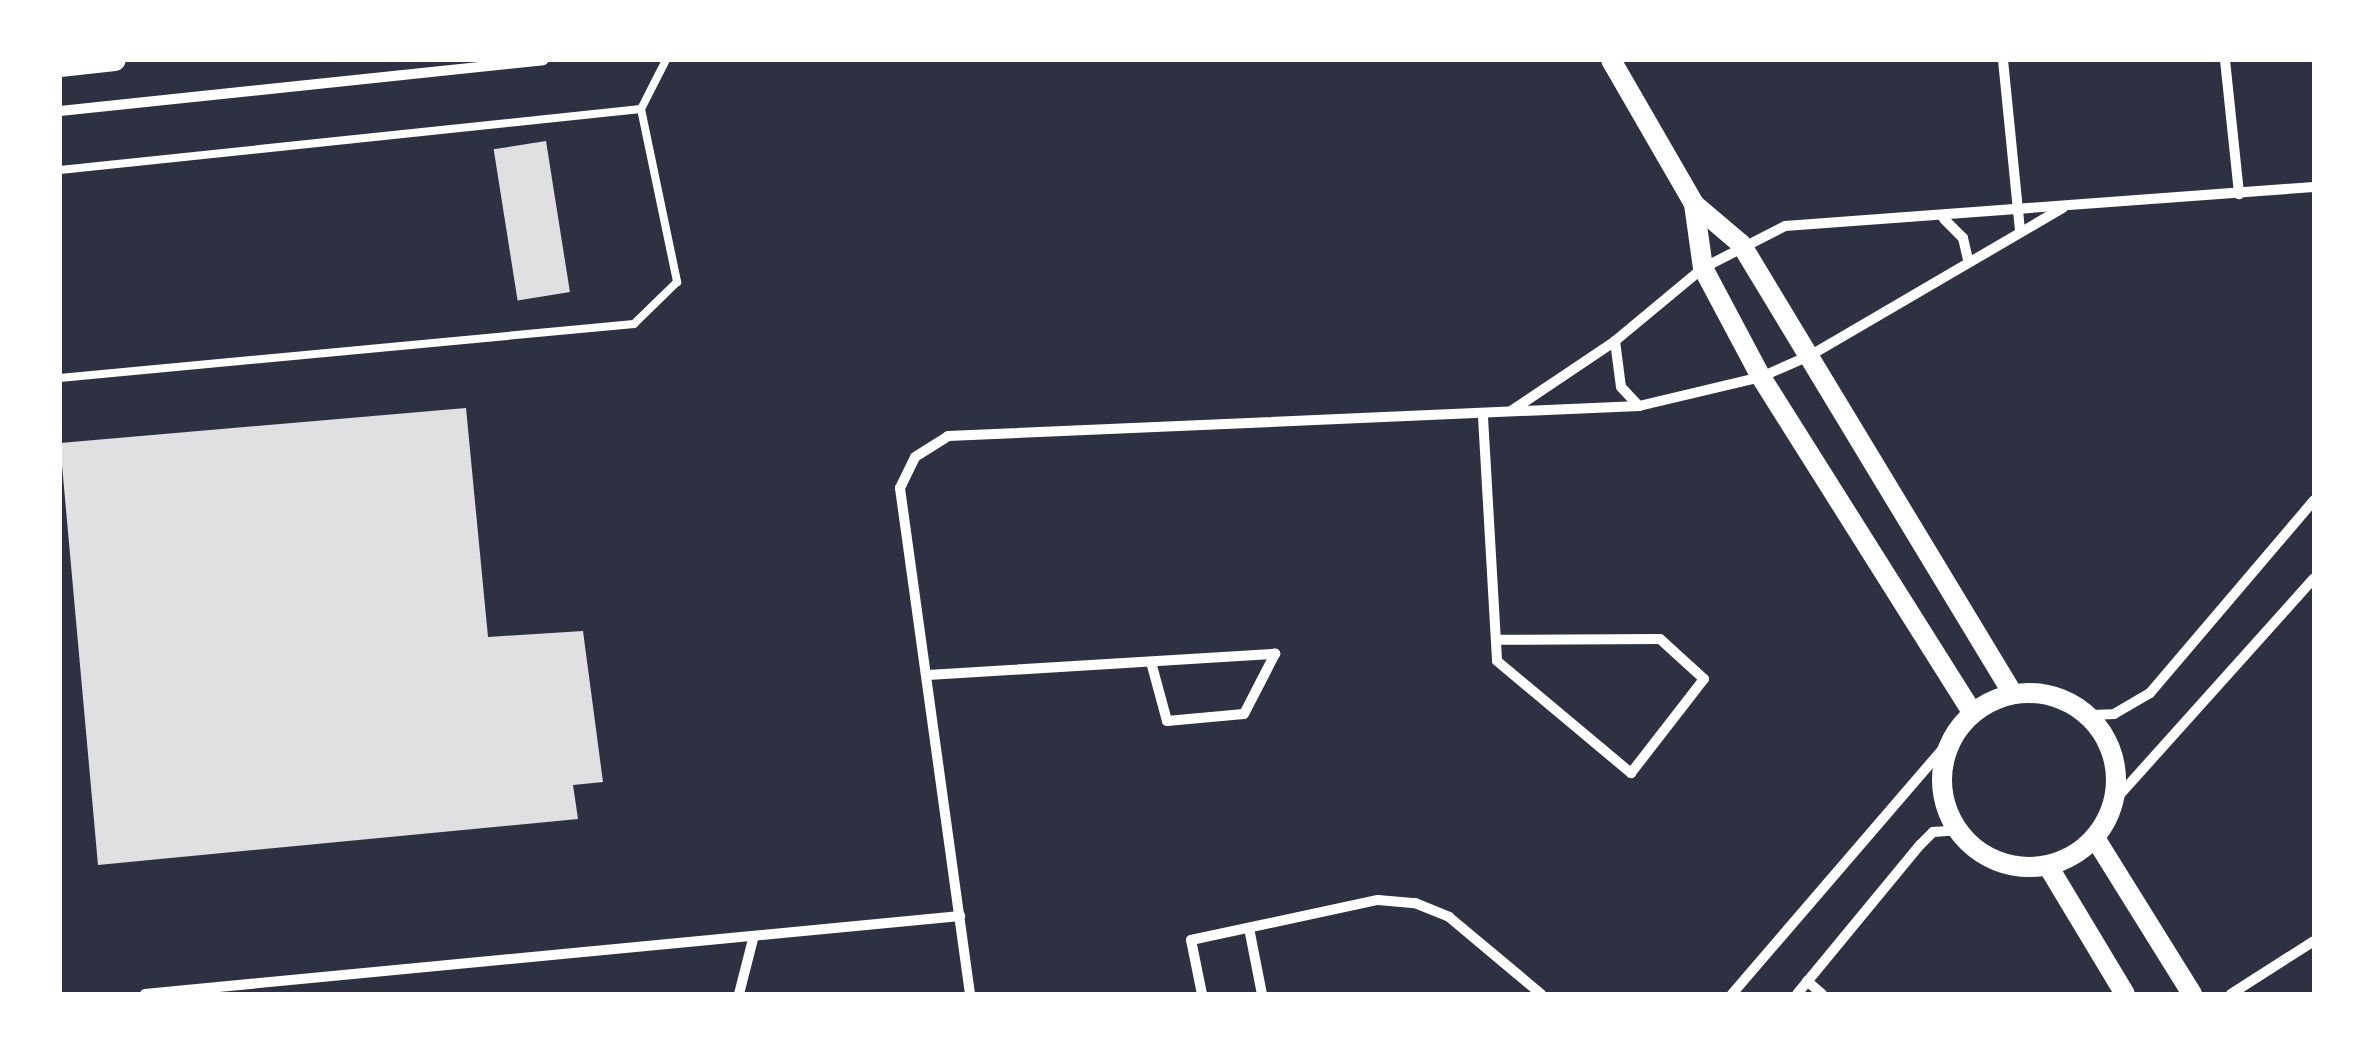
<!DOCTYPE html>
<html>
<head>
<meta charset="utf-8">
<style>
	body { margin:0 }
	#map { position:relative; width:2374px; height:1054px; overflow:hidden; background:#2d3142; font-family:"PT Serif",serif }
	div>[style] { position:absolute }
	.building>* { inset:0; background:#e0e0e3; transform-origin:0 0 }
	.service>* { height:8px; margin:-4px; padding:0 4px; transform-origin:4px; border-radius:4px; background:#fff }
	.minor>* { height:10px; margin:-5px; padding:0 5px; transform-origin:5px; border-radius:5px; background:#fff }
	.secondary>* { height:20px; margin:-10px; padding:0 10px; transform-origin:10px; border-radius:10px; background:#fff }
	.secondary>.ring { margin:-10px; padding:0; box-sizing:content-box; background:none; border:20px solid #fff; border-radius:50% }
	.primary>* { height:22px; margin:-11px; padding:0 11px; transform-origin:11px; border-radius:11px; background:#fff }
	span { translate:-50% -50%; white-space:nowrap; text-align:center; line-height:1.15; -webkit-text-stroke:10px #fff; paint-order:stroke }
	.frame { position:absolute; inset:0; border:62px solid #fff; pointer-events:none }
</style>
</head>
<body>
<div id="map">
	<div class="building">
		<i style="left:546px;top:141px;width:153px;height:53px;rotate:81deg"></i>
		<i style="clip-path:polygon(466px 408px,488px 637px,583px 631px,603px 782px,573px 785px,578px 819px,98px 865px,60px 443px)"></i>
	</div>
	<div class="service">
		<i style="left:641px;top:109px;width:55px;rotate:-63deg"></i>
		<i style="left:60px;top:170px;width:584px;rotate:-5.99deg"></i>
		<i style="left:641px;top:109px;width:177px;rotate:78.2deg"></i>
		<i style="left:677px;top:282px;width:60px;rotate:135.7deg"></i>
		<i style="left:634px;top:324px;width:577px;rotate:174.63deg"></i>
	</div>
	<div class="minor">
		<i style="left:2003px;top:60px;width:171px;rotate:84.3deg"></i>
		<i style="left:2225px;top:60px;width:135px;rotate:84deg"></i>
		<i style="left:60px;top:111px;width:486px;rotate:-6deg"></i>
		<i style="left:1944px;top:219px;width:27px;rotate:45deg"></i>
		<i style="left:1963px;top:238px;width:23px;rotate:77deg"></i>
		<i style="left:1615px;top:341px;width:46px;rotate:82.6deg"></i>
		<i style="left:1621px;top:387px;width:26px;rotate:47deg"></i>
		<i style="left:1511px;top:411px;width:125px;rotate:-33.9deg"></i>
		<i style="left:1615px;top:341px;width:114px;rotate:-39.7deg"></i>
		<i style="left:1703px;top:268px;width:92px;rotate:-27.1deg"></i>
		<i style="left:1785px;top:226px;width:530px;rotate:-4.22deg"></i>
		<i style="left:1483px;top:417px;width:244px;rotate:86.7deg"></i>
		<i style="left:1497px;top:661px;width:175px;rotate:39.9deg"></i>
		<i style="left:1631px;top:773px;width:119px;rotate:-52.2deg"></i>
		<i style="left:1704px;top:679px;width:59px;rotate:-137.7deg"></i>
		<i style="left:1660px;top:639px;width:164px;rotate:179.7deg"></i>
		<i style="left:1151px;top:662px;width:61px;rotate:74.8deg"></i>
		<i style="left:1167px;top:721px;width:77px;rotate:-5.2deg"></i>
		<i style="left:1244px;top:714px;width:68px;rotate:-62.7deg"></i>
		<i style="left:928px;top:675px;width:348px;rotate:-3.5deg"></i>
		<i style="left:2089px;top:715px;width:25px;rotate:-2deg"></i>
		<i style="left:2114px;top:714px;width:42px;rotate:-30.3deg"></i>
		<i style="left:2150px;top:693px;width:253px;rotate:-49.6deg"></i>
		<i style="left:2115px;top:800px;width:298px;rotate:-48.1deg"></i>
		<i style="left:1249px;top:928px;width:67px;rotate:78.9deg"></i>
		<i style="left:1807px;top:981px;width:20px;rotate:41deg"></i>
		<i style="left:145px;top:994px;width:819px;rotate:-5.47deg"></i>
		<i style="left:739px;top:994px;width:57px;rotate:-75.7deg"></i>
		<i style="left:970px;top:994px;width:511px;rotate:-97.88deg"></i>
		<i style="left:900px;top:488px;width:34px;rotate:-64deg"></i>
		<i style="left:915px;top:457px;width:39px;rotate:-32deg"></i>
		<i style="left:948px;top:436px;width:692px;rotate:-2.49deg"></i>
		<i style="left:1639px;top:406px;width:125px;rotate:-13.4deg"></i>
		<i style="left:1761px;top:377px;width:55px;rotate:-23.7deg"></i>
		<i style="left:1811px;top:355px;width:292px;rotate:-30.3deg"></i>
		<i style="left:1202px;top:994px;width:55px;rotate:-101.5deg"></i>
		<i style="left:1191px;top:940px;width:191px;rotate:-12.1deg"></i>
		<i style="left:1378px;top:900px;width:37px;rotate:5deg"></i>
		<i style="left:1415px;top:903px;width:37px;rotate:22deg"></i>
		<i style="left:1449px;top:917px;width:120px;rotate:39.9deg"></i>
		<i style="left:1732px;top:994px;width:343px;rotate:-49.3deg"></i>
		<i style="left:1797px;top:994px;width:193px;rotate:-50.5deg"></i>
		<i style="left:1920px;top:845px;width:18px;rotate:-45deg"></i>
		<i style="left:1933px;top:832px;width:27px;rotate:-4deg"></i>
		<i style="left:2231px;top:994px;width:98px;rotate:-32.6deg"></i>
	</div>
	<div class="secondary">
		<i style="left:1611px;top:60px;width:166px;rotate:60deg"></i>
		<i style="left:1694px;top:204px;width:62px;rotate:40.4deg"></i>
		<i style="left:1741px;top:244px;width:526px;rotate:58.85deg"></i>
		<i style="left:1694px;top:204px;width:65px;rotate:82deg"></i>
		<i style="left:1703px;top:268px;width:123px;rotate:62deg"></i>
		<i style="left:1761px;top:377px;width:397px;rotate:57.8deg"></i>
		<i class="ring" style="left:1942px;top:693px;width:154px;height:154px"></i>
		<i style="left:2095px;top:838px;width:184px;rotate:58.1deg"></i>
		<i style="left:2048px;top:866px;width:149px;rotate:59deg"></i>
	</div>
	<div class="primary">
		<i style="left:60px;top:66px;width:55px;rotate:-6.2deg"></i>
	</div>
	<div class="frame"></div>
</div>
</body>
</html>
